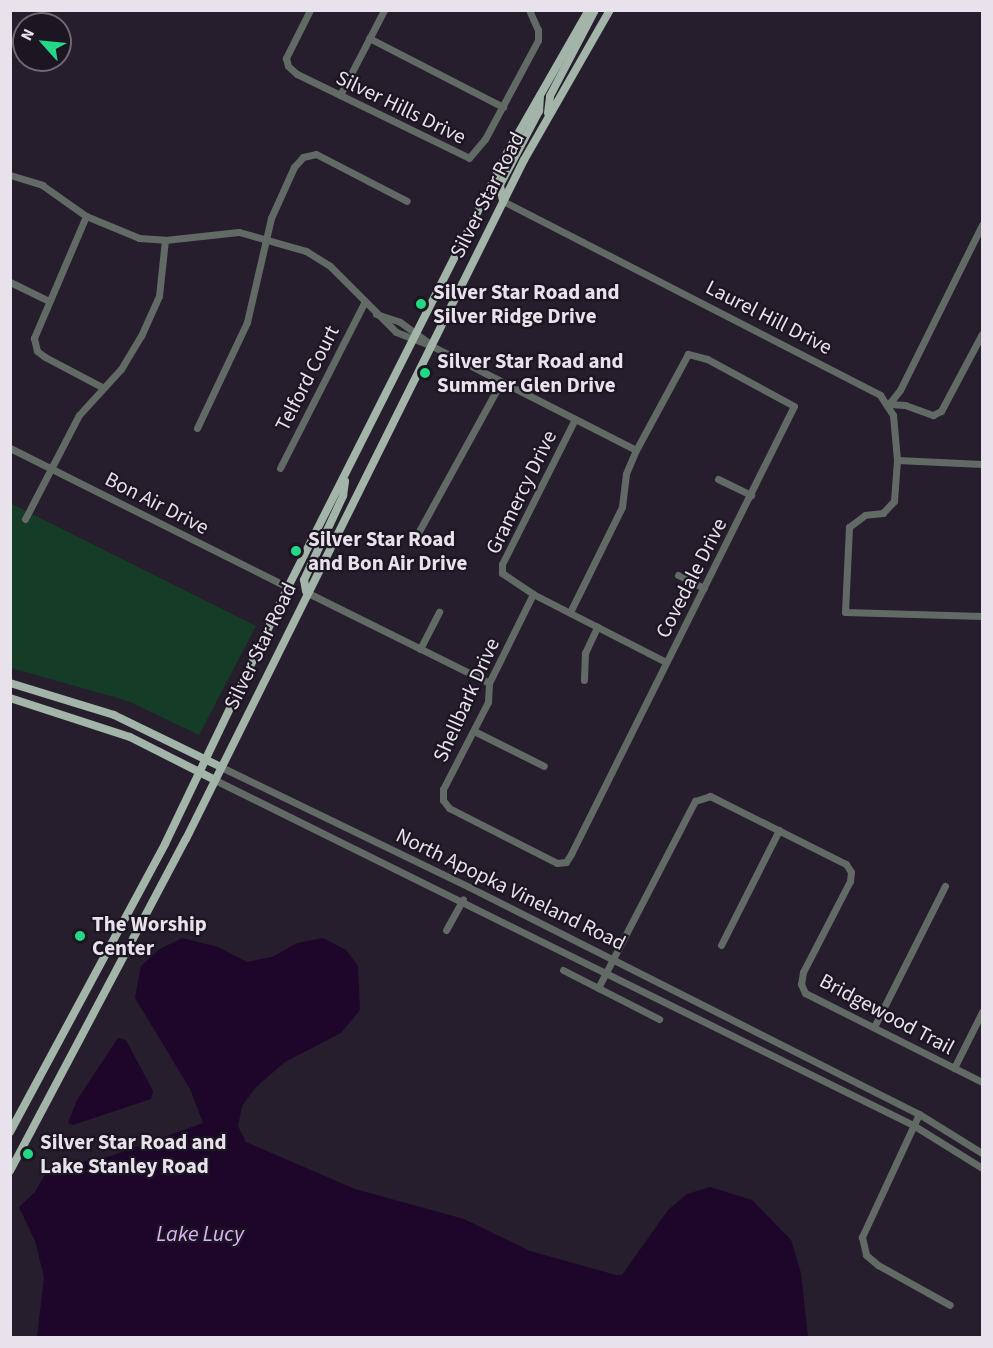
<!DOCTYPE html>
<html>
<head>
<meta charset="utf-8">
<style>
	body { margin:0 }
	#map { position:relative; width:993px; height:1348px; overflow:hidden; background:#261e2c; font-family:"Source Sans 3",sans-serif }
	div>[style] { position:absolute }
	.green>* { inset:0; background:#143c26 }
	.water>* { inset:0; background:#1d062a }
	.minor>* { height:7px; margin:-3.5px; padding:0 3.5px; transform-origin:3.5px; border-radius:3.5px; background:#626a65 }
	.major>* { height:8px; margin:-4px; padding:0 4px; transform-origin:4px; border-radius:4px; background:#a3b4a9 }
	.dots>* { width:16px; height:16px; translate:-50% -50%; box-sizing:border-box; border:3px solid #1c1522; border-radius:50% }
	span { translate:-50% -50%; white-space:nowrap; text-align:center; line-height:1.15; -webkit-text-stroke:4.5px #1c1522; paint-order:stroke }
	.street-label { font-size:21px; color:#e8e2ec }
	.poi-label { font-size:21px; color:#e8e2ec; font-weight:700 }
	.left { translate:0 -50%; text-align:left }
	.water-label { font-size:22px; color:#dbb3f7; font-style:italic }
	.frame { position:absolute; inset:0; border:12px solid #e8e2ec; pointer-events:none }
	.north { position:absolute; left:12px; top:12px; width:60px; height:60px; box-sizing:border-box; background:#1c1522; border:2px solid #6e6773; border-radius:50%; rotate:297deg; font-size:16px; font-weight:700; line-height:24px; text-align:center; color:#e8e2ec }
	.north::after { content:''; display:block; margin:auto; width:21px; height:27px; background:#24d886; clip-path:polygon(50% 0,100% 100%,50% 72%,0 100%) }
</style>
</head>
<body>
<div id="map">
	<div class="green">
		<i style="clip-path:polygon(10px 503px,256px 626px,199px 735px,128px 701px,11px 668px)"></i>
	</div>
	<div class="water">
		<i style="clip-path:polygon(182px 938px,218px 947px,247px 962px,272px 957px,297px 943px,323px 938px,346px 950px,358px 966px,360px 1010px,341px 1033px,285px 1062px,256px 1087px,242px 1106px,238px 1126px,246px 1142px,355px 1189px,464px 1219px,530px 1251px,616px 1275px,622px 1275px,668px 1210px,687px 1194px,710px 1187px,752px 1200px,791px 1240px,801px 1273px,808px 1337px,37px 1337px,44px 1277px,35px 1241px,19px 1207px,35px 1192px,48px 1169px,111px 1156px,203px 1123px,190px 1089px,135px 998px,141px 966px,158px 950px)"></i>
		<i style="clip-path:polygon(118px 1038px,126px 1040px,153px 1091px,151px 1099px,73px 1125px,68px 1123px,77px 1100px)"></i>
	</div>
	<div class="minor">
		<i style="left:310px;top:10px;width:54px;rotate:116.6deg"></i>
		<i style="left:286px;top:58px;width:8px;rotate:76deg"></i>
		<i style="left:288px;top:66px;width:12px;rotate:42deg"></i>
		<i style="left:297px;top:74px;width:191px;rotate:26deg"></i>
		<i style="left:469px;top:158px;width:25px;rotate:-50deg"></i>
		<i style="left:485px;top:139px;width:112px;rotate:-61.8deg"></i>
		<i style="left:538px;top:40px;width:10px;rotate:-90deg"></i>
		<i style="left:538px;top:30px;width:22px;rotate:-114deg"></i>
		<i style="left:369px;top:38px;width:151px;rotate:27.2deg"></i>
		<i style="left:340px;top:95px;width:96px;rotate:-62.6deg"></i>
		<i style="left:10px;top:175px;width:34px;rotate:17deg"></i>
		<i style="left:42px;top:185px;width:54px;rotate:35.2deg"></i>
		<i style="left:86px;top:216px;width:57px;rotate:22.5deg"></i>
		<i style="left:139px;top:238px;width:26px;rotate:4deg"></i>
		<i style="left:165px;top:240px;width:74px;rotate:-6.2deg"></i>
		<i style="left:239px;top:232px;width:70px;rotate:15.8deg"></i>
		<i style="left:306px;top:251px;width:28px;rotate:32deg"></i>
		<i style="left:330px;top:266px;width:93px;rotate:45deg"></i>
		<i style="left:396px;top:332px;width:36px;rotate:21deg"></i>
		<i style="left:430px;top:345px;width:231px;rotate:27deg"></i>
		<i style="left:503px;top:201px;width:424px;rotate:27.2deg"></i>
		<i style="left:880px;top:395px;width:24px;rotate:57deg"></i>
		<i style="left:893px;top:415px;width:45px;rotate:84.9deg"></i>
		<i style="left:897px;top:460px;width:41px;rotate:94.2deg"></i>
		<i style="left:894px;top:501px;width:16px;rotate:133deg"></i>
		<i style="left:883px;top:513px;width:18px;rotate:174deg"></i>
		<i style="left:865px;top:515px;width:20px;rotate:143deg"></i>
		<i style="left:849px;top:527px;width:85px;rotate:92.7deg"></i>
		<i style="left:845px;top:612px;width:137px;rotate:1.7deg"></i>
		<i style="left:86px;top:216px;width:133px;rotate:113.1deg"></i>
		<i style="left:34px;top:338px;width:13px;rotate:77deg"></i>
		<i style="left:37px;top:351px;width:10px;rotate:37deg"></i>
		<i style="left:45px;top:357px;width:64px;rotate:27.8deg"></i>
		<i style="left:10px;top:282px;width:43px;rotate:26deg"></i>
		<i style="left:376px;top:314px;width:25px;rotate:18deg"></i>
		<i style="left:400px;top:322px;width:36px;rotate:36deg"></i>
		<i style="left:889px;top:404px;width:18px;rotate:-52deg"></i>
		<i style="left:900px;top:390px;width:184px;rotate:-63.6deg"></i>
		<i style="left:889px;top:404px;width:16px;rotate:4deg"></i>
		<i style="left:905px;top:405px;width:30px;rotate:20deg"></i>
		<i style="left:933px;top:415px;width:9px;rotate:-27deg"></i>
		<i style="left:941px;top:411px;width:87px;rotate:-62deg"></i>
		<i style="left:575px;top:419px;width:162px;rotate:116.7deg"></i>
		<i style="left:502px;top:564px;width:9px;rotate:90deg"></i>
		<i style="left:502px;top:573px;width:37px;rotate:34deg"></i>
		<i style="left:533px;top:594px;width:149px;rotate:27.1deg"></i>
		<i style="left:197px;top:428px;width:117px;rotate:-64.7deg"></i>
		<i style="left:247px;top:322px;width:107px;rotate:-77deg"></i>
		<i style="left:271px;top:218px;width:56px;rotate:-65.7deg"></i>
		<i style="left:294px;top:167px;width:13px;rotate:-48deg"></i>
		<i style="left:303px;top:157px;width:13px;rotate:-13deg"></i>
		<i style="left:316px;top:154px;width:102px;rotate:27.3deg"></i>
		<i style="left:10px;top:448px;width:311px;rotate:26.6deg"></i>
		<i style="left:897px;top:460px;width:85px;rotate:2.7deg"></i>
		<i style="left:280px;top:468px;width:185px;rotate:-63deg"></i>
		<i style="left:718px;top:479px;width:37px;rotate:26deg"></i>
		<i style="left:25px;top:519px;width:117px;rotate:-62.6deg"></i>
		<i style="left:79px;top:415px;width:62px;rotate:-47.6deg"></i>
		<i style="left:121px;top:369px;width:39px;rotate:-59deg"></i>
		<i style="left:141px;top:336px;width:44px;rotate:-65.8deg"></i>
		<i style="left:159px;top:296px;width:56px;rotate:-83.9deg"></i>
		<i style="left:418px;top:533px;width:172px;rotate:-61.2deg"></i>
		<i style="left:678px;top:575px;width:29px;rotate:27deg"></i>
		<i style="left:306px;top:592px;width:204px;rotate:26.4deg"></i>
		<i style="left:533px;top:594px;width:99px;rotate:116.3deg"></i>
		<i style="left:489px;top:683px;width:19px;rotate:93deg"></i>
		<i style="left:488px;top:702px;width:98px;rotate:117.3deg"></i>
		<i style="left:443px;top:789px;width:11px;rotate:90deg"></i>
		<i style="left:443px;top:800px;width:10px;rotate:53deg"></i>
		<i style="left:449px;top:808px;width:121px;rotate:27deg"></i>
		<i style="left:557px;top:863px;width:9px;rotate:-6deg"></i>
		<i style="left:566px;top:862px;width:9px;rotate:-58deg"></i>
		<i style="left:571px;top:854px;width:500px;rotate:-63.54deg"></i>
		<i style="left:794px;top:406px;width:99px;rotate:-151.6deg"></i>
		<i style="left:707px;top:359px;width:20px;rotate:-165deg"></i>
		<i style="left:688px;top:354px;width:109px;rotate:118.4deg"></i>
		<i style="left:636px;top:450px;width:26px;rotate:113deg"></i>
		<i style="left:626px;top:474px;width:33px;rotate:97deg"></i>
		<i style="left:622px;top:507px;width:117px;rotate:116.3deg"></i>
		<i style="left:420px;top:649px;width:42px;rotate:-62.8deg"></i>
		<i style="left:584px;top:680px;width:27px;rotate:-88deg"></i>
		<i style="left:585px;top:653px;width:29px;rotate:-65deg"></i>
		<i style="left:474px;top:731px;width:78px;rotate:26.6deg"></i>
		<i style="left:221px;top:767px;width:276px;rotate:25.8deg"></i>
		<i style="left:469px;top:887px;width:504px;rotate:26.77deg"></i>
		<i style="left:919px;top:1114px;width:74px;rotate:31.8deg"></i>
		<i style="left:215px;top:780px;width:779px;rotate:26.3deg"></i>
		<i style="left:913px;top:1125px;width:81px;rotate:31.9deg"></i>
		<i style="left:446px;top:930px;width:35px;rotate:-61deg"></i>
		<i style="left:721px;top:945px;width:129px;rotate:-63.2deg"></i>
		<i style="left:563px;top:970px;width:108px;rotate:27deg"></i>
		<i style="left:598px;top:988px;width:211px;rotate:-62.6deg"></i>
		<i style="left:695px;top:801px;width:16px;rotate:-18deg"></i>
		<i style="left:710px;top:796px;width:152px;rotate:26.6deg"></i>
		<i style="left:846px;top:864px;width:9px;rotate:58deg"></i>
		<i style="left:851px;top:872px;width:9px;rotate:96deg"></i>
		<i style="left:850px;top:881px;width:102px;rotate:117.3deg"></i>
		<i style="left:803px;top:972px;width:12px;rotate:99deg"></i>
		<i style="left:801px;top:984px;width:10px;rotate:66deg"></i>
		<i style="left:805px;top:993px;width:198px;rotate:26.7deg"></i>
		<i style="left:874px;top:1027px;width:158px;rotate:-63.3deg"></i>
		<i style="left:954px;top:1068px;width:63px;rotate:-63.4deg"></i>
		<i style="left:919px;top:1114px;width:136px;rotate:114.9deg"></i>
		<i style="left:862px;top:1237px;width:18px;rotate:77deg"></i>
		<i style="left:866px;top:1255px;width:16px;rotate:40deg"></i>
		<i style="left:878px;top:1265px;width:82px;rotate:29.1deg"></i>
	</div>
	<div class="major">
		<i style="left:548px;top:113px;width:17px;rotate:-83deg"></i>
		<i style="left:550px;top:96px;width:97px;rotate:-62.4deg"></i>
		<i style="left:503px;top:201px;width:16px;rotate:-101deg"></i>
		<i style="left:500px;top:185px;width:84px;rotate:-62.2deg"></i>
		<i style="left:539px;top:111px;width:15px;rotate:-86deg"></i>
		<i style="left:306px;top:591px;width:11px;rotate:-100deg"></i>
		<i style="left:304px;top:580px;width:93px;rotate:-65.1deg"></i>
		<i style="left:343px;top:496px;width:15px;rotate:-82deg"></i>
		<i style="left:10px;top:683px;width:109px;rotate:17.1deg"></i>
		<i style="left:114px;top:715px;width:119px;rotate:25.9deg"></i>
		<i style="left:10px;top:698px;width:126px;rotate:18deg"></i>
		<i style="left:130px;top:737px;width:95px;rotate:26.8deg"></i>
		<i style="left:10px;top:1132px;width:327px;rotate:-61.7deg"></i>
		<i style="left:165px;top:844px;width:285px;rotate:-64.4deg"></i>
		<i style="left:288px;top:587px;width:486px;rotate:-63.2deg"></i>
		<i style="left:507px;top:153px;width:165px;rotate:-60.2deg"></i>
		<i style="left:10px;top:1171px;width:376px;rotate:-62.1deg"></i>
		<i style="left:186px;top:839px;width:758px;rotate:-63.54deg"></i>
		<i style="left:524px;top:160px;width:173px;rotate:-60.2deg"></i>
	</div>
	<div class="dots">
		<i style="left:421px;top:304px;background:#24d886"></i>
		<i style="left:425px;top:373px;background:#24d886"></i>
		<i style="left:296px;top:551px;background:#24d886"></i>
		<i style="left:80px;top:936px;background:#24d886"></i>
		<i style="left:28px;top:1154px;background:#24d886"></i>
	</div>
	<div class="street-label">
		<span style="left:401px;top:107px;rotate:26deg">Silver Hills Drive</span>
		<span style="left:487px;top:195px;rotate:-63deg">Silver Star Road</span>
		<span style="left:769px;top:317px;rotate:27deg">Laurel Hill Drive</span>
		<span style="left:307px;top:378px;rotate:-63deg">Telford Court</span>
		<span style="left:521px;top:492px;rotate:-64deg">Gramercy Drive</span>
		<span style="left:157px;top:503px;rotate:27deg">Bon Air Drive</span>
		<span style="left:691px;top:578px;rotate:-63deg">Covedale Drive</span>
		<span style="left:260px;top:646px;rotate:-64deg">Silver Star Road</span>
		<span style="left:466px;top:700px;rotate:-66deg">Shellbark Drive</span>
		<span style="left:511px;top:889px;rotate:26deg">North Apopka Vineland Road</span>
		<span style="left:887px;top:1014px;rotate:28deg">Bridgewood Trail</span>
	</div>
	<div class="poi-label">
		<span class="left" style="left:433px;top:304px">Silver Star Road and<br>Silver Ridge Drive</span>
		<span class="left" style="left:437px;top:373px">Silver Star Road and<br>Summer Glen Drive</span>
		<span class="left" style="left:308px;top:551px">Silver Star Road<br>and Bon Air Drive</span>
		<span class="left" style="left:92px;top:936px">The Worship<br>Center</span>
		<span class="left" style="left:40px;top:1154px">Silver Star Road and<br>Lake Stanley Road</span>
	</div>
	<div class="water-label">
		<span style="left:200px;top:1235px">Lake Lucy</span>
	</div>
	<div class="frame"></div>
	<div class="north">N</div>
</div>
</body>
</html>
